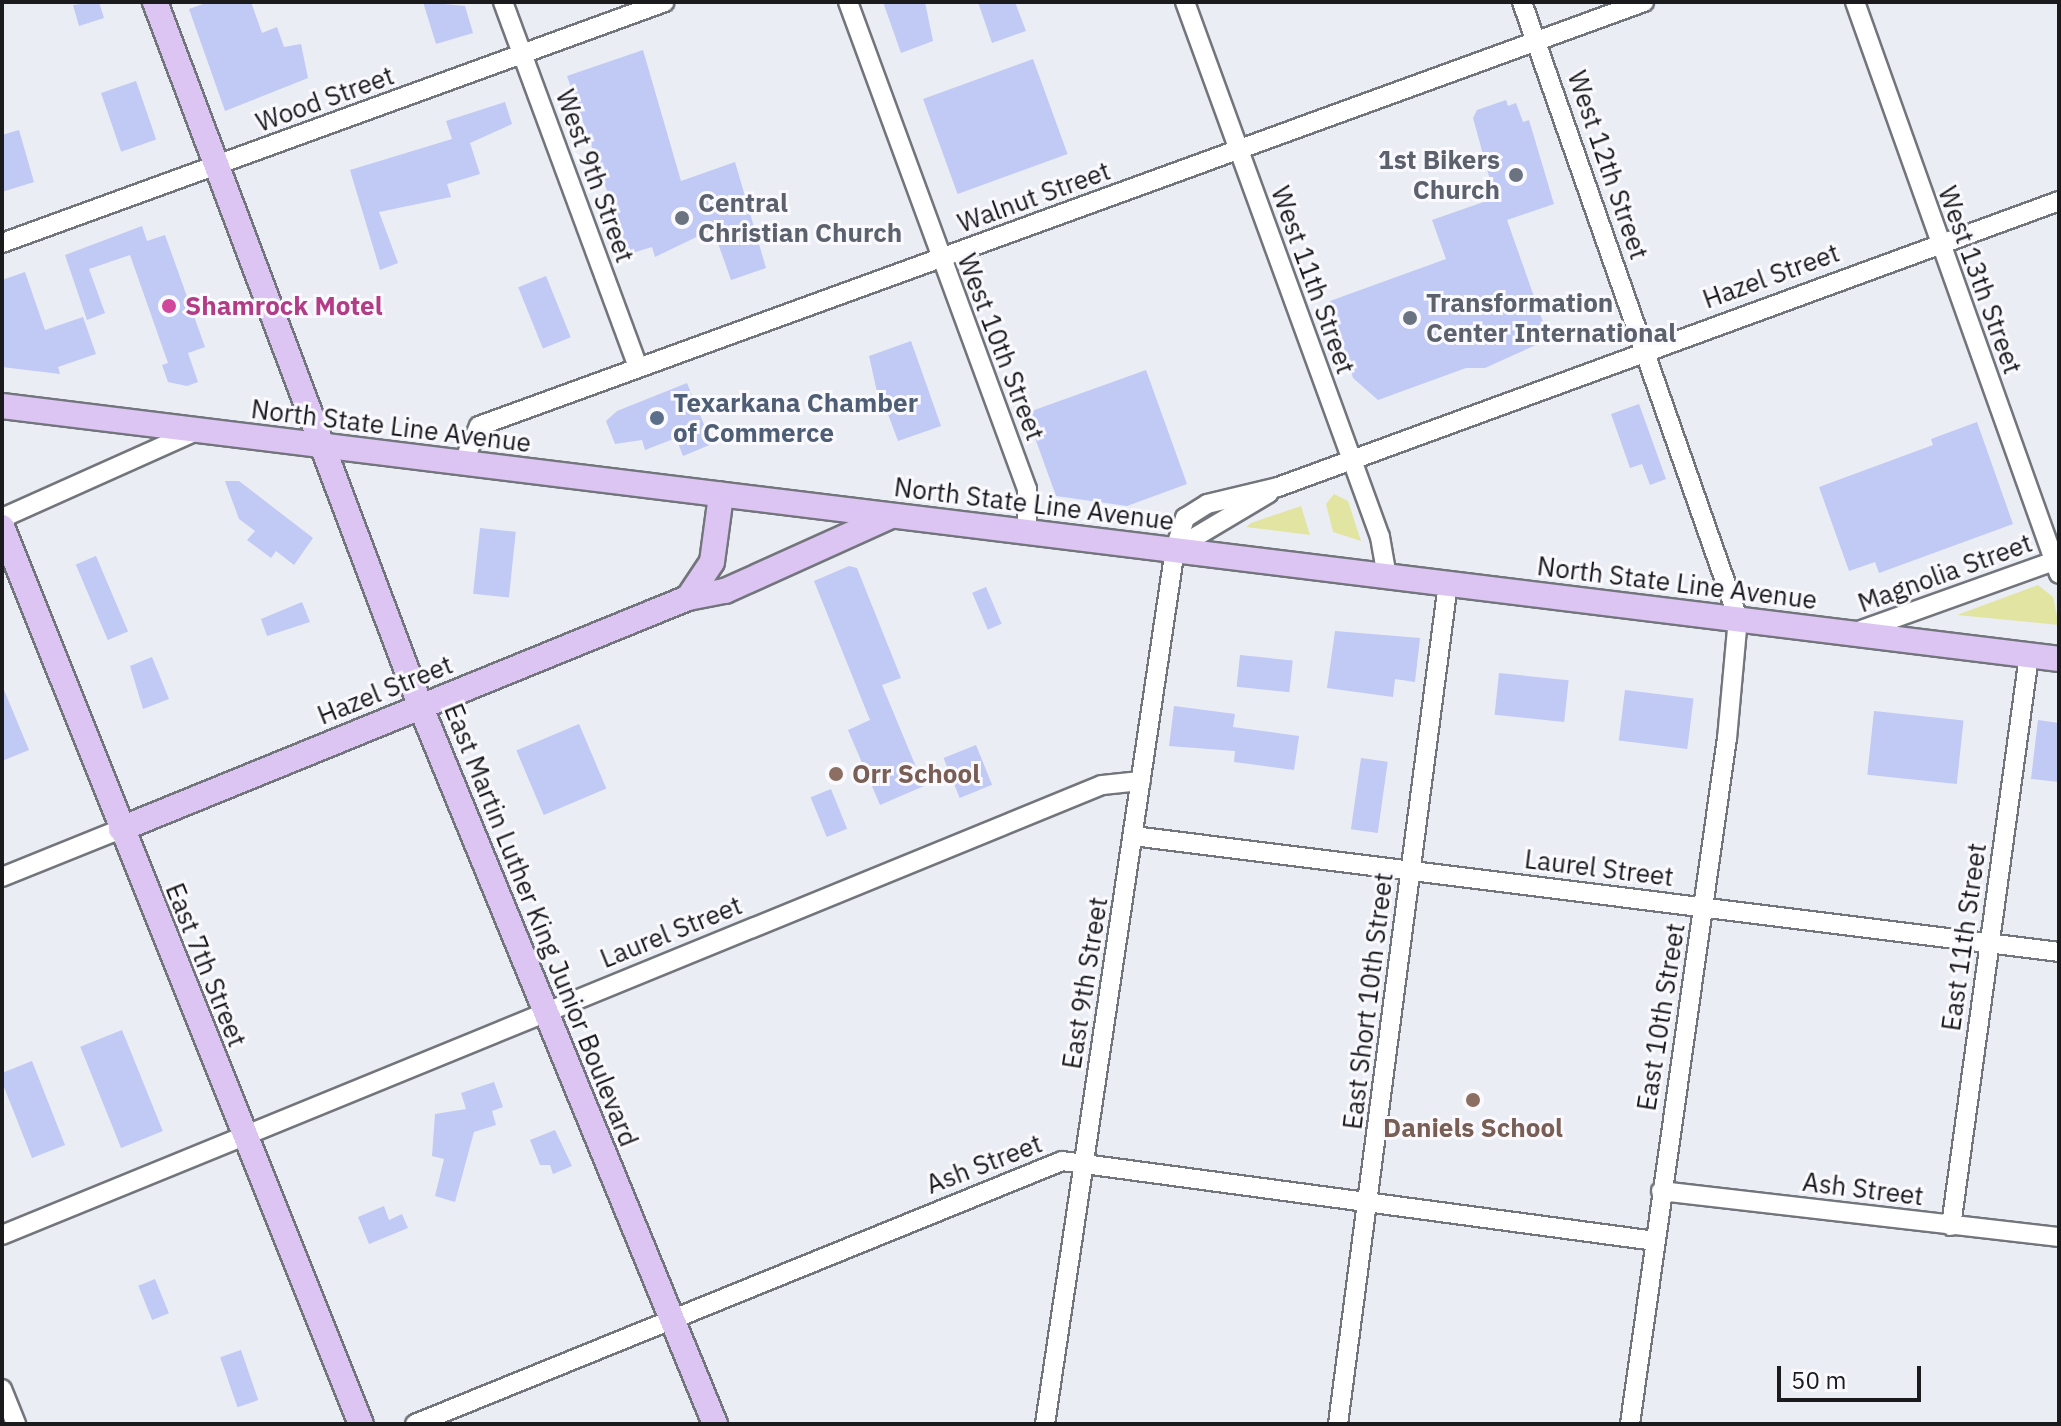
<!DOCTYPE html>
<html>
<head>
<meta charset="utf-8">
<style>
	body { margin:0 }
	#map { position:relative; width:2061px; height:1426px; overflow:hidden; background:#ebedf5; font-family:"IBM Plex Sans",sans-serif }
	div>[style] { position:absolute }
	.green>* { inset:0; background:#e2e5a1 }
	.building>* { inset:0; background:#c1c9f5; transform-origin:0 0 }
	.roads { filter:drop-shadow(2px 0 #73757c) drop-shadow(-2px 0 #73757c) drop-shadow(0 2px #73757c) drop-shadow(0 -2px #73757c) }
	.minor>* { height:18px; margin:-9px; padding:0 9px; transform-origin:9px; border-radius:9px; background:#fff }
	.major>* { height:24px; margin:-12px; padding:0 12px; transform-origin:12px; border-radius:12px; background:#ddc5f3 }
	.dots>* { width:22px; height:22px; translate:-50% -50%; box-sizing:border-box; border:4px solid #fafafe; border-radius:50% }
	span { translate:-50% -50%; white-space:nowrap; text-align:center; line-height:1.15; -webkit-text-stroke:6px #fafafe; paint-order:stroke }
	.street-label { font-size:26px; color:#1b1b1e }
	.worship-label { font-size:26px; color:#5b616d; font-weight:700 }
	.right { translate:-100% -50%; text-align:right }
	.left { translate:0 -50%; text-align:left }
	.hotel-label { font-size:26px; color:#b23c85; font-weight:700 }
	.service-label { font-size:26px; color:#4e5e75; font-weight:700 }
	.education-label { font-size:26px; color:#785e54; font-weight:700 }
	.frame { position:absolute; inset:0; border:4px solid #1b1b1e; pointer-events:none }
	.scale { position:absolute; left:1777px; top:1366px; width:144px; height:36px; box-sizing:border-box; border:4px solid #1b1b1e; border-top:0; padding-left:10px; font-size:24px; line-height:28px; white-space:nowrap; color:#1b1b1e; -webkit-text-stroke:6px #fafafe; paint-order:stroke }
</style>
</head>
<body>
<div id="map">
	<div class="green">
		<i style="clip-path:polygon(1334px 494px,1348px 501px,1361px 541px,1333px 532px,1326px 504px)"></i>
		<i style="clip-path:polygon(1301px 506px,1310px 535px,1246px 527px,1251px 523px)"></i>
		<i style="clip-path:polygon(2038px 585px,2053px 597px,2059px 625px,1957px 615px)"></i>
	</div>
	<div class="building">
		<i style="clip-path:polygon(99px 2px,104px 18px,79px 26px,73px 5px)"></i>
		<i style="clip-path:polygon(209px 2px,251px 2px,262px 33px,277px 27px,284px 47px,301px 44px,308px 78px,225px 111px,189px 9px)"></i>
		<i style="clip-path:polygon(423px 2px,465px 6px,473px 33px,436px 44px)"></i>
		<i style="clip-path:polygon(883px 2px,925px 2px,933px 41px,901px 53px)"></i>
		<i style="clip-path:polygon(978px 2px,1015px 2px,1026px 31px,992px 43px)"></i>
		<i style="clip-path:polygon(643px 50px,681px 181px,735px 162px,766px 268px,731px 280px,713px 229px,655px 257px,652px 247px,629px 254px,567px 76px)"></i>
		<i style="left:1033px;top:59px;width:101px;height:117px;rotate:70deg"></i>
		<i style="left:136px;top:81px;width:62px;height:37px;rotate:71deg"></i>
		<i style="clip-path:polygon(1506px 100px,1508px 106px,1516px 103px,1523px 122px,1529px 120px,1554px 204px,1507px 220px,1549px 339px,1485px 368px,1466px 368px,1378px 400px,1353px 378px,1330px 301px,1446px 259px,1432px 220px,1495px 198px,1473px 118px,1477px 110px)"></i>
		<i style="clip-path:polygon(505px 102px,512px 124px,470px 143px,480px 174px,447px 184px,451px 197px,379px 212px,398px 263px,380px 270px,350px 170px,452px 139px,446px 121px)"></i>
		<i style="clip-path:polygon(19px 130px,34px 182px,2px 192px,2px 135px)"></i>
		<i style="clip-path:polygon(142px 226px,147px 241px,165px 235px,205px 347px,188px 353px,198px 382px,187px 386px,168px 382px,162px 365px,168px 363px,130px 255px,89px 269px,105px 313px,87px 320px,65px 255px)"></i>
		<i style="clip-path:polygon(25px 272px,45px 330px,83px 317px,96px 354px,58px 367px,60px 374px,2px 367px,2px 280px)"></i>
		<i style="left:546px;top:276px;width:66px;height:30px;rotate:68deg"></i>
		<i style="clip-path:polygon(911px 341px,941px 426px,898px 441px,886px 409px,881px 410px,869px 356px)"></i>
		<i style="clip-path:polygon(1146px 370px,1187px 484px,1127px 506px,1056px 496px,1026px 413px)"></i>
		<i style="clip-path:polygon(687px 383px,712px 444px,683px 456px,676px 438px,645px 450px,642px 440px,615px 444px,606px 421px,617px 411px)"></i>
		<i style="clip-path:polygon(1639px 404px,1666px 479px,1650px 485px,1642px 464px,1630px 468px,1611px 414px)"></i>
		<i style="clip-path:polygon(1977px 422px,2013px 524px,1879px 573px,1875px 562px,1849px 571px,1819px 487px,1933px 445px,1931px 439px)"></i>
		<i style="clip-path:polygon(225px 481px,239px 481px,313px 538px,294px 565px,276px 551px,271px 558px,247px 540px,255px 531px,239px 519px)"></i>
		<i style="left:480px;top:528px;width:36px;height:66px;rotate:6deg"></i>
		<i style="left:96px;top:556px;width:82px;height:22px;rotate:67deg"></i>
		<i style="clip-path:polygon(849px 566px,857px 568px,901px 678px,882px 685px,924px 786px,880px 805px,848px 730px,870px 720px,814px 581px)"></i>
		<i style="left:986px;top:587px;width:40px;height:15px;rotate:67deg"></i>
		<i style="clip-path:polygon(302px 602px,310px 622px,267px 636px,261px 619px)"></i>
		<i style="clip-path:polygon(1335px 631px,1420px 638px,1415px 682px,1395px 679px,1393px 697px,1327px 688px)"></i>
		<i style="left:1240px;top:655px;width:53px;height:32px;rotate:6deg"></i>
		<i style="clip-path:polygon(152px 657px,169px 699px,143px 709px,130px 666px)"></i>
		<i style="left:1499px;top:673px;width:70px;height:42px;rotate:6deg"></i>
		<i style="clip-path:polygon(2px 685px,29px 750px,2px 761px)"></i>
		<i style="left:1625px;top:690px;width:69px;height:51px;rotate:7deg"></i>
		<i style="clip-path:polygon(1174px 706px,1235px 714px,1233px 727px,1299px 736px,1294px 770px,1234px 762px,1235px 751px,1169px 746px)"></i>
		<i style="left:1874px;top:711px;width:90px;height:64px;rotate:6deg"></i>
		<i style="clip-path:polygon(2038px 720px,2059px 723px,2059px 782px,2031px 779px)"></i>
		<i style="left:579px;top:724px;width:70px;height:68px;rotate:67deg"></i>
		<i style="left:976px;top:745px;width:43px;height:35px;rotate:68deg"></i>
		<i style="left:1361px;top:758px;width:27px;height:72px;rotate:8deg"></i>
		<i style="left:831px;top:789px;width:43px;height:22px;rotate:68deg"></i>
		<i style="left:122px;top:1030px;width:109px;height:45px;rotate:68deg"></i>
		<i style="clip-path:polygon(32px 1061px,65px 1145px,32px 1158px,2px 1082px,2px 1073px)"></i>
		<i style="clip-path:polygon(494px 1082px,503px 1107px,492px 1111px,496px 1125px,474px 1132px,455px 1202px,435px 1196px,444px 1159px,432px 1156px,435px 1114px,466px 1109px,461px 1093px)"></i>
		<i style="clip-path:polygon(555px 1130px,572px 1166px,553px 1174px,550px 1165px,540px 1165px,530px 1140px)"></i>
		<i style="clip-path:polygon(384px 1206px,389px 1220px,402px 1214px,408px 1228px,369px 1244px,358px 1217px)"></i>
		<i style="left:155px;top:1279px;width:37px;height:18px;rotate:68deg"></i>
		<i style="left:241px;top:1350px;width:53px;height:22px;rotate:71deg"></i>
	</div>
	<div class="roads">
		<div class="minor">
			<i style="left:503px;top:2px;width:389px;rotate:69.7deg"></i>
			<i style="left:848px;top:2px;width:519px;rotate:69.82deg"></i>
			<i style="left:1027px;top:489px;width:43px;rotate:90deg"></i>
			<i style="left:1185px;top:2px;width:569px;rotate:69.97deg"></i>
			<i style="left:1380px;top:537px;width:40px;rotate:80deg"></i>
			<i style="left:1522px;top:2px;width:653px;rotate:70.68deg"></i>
			<i style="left:1738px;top:618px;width:121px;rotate:95.2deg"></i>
			<i style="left:1727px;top:738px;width:693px;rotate:98.05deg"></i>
			<i style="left:1855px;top:2px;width:607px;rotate:70.37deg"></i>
			<i style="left:2px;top:243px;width:705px;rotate:-19.98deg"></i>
			<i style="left:463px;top:463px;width:40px;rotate:-66.6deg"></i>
			<i style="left:479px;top:426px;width:1240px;rotate:-20deg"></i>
			<i style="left:2px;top:518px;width:216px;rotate:-24.1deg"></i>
			<i style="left:1175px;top:549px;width:109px;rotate:-30.8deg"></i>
			<i style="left:1853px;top:633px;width:214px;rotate:-19.7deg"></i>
			<i style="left:1133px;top:836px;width:933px;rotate:7.14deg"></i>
			<i style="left:2px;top:877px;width:128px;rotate:-22deg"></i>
			<i style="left:1661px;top:1191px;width:401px;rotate:6.6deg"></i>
			<i style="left:1951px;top:1226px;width:575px;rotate:-82.21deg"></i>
			<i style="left:2px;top:1235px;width:1188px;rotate:-22.25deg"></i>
			<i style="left:1102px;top:785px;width:39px;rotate:-6deg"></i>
			<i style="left:2px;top:1389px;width:38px;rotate:68deg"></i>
			<i style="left:415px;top:1424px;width:698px;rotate:-22.12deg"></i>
			<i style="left:1062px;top:1161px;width:598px;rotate:7.68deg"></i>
			<i style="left:1045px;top:1424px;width:885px;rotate:-81.55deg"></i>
			<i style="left:1175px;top:549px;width:33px;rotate:-72deg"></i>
			<i style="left:1185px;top:518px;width:26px;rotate:-32deg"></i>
			<i style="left:1207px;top:504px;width:73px;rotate:-13.5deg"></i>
			<i style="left:1278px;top:487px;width:832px;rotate:-20.11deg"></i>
			<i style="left:1338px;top:1424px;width:847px;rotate:-82.54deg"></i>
		</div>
		<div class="major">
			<i style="left:155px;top:2px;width:751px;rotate:69.35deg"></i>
			<i style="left:420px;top:705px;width:777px;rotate:67.69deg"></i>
			<i style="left:2px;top:406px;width:2073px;rotate:7.01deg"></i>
			<i style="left:2px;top:527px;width:966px;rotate:68.19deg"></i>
			<i style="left:688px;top:598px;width:38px;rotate:-11deg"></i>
			<i style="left:725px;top:591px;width:182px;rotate:-24.3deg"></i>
			<i style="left:121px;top:829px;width:612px;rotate:-22.17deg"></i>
			<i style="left:688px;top:598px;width:43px;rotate:-56.3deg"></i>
			<i style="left:712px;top:562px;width:68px;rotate:-82.3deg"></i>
		</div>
	</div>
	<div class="dots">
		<i style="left:1516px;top:175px;background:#6b7280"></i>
		<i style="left:682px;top:218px;background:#6b7280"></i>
		<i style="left:169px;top:306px;background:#d1479c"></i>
		<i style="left:1410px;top:318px;background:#6b7280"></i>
		<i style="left:657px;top:418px;background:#5c6f8a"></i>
		<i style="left:836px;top:774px;background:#8d6e63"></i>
		<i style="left:1473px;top:1100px;background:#8d6e63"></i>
	</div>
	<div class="street-label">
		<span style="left:325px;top:99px;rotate:-20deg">Wood Street</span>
		<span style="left:1608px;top:165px;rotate:71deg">West 12th Street</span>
		<span style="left:595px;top:176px;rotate:70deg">West 9th Street</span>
		<span style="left:1034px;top:197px;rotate:-20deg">Walnut Street</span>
		<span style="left:1771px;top:276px;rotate:-20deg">Hazel Street</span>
		<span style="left:1313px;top:280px;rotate:70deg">West 11th Street</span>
		<span style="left:1980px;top:280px;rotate:70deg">West 13th Street</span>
		<span style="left:1001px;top:347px;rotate:69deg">West 10th Street</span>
		<span style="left:391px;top:426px;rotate:7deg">North State Line Avenue</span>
		<span style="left:1034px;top:504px;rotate:7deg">North State Line Avenue</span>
		<span style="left:1945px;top:573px;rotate:-20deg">Magnolia Street</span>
		<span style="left:1677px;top:583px;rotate:7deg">North State Line Avenue</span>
		<span style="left:385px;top:690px;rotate:-22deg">Hazel Street</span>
		<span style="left:1599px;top:868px;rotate:7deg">Laurel Street</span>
		<span style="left:541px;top:925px;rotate:68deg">East Martin Luther King Junior Boulevard</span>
		<span style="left:671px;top:932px;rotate:-22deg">Laurel Street</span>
		<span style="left:1964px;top:937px;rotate:-82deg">East 11th Street</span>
		<span style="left:206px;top:965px;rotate:68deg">East 7th Street</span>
		<span style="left:1085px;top:983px;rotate:-81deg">East 9th Street</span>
		<span style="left:1368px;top:1001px;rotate:-83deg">East Short 10th Street</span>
		<span style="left:1661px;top:1017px;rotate:-81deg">East 10th Street</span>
		<span style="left:984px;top:1164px;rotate:-21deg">Ash Street</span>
		<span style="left:1863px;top:1189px;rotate:7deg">Ash Street</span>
	</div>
	<div class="worship-label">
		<span class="right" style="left:1500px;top:175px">1st Bikers<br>Church</span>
		<span class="left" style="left:698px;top:218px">Central<br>Christian Church</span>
		<span class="left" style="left:1426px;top:318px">Transformation<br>Center International</span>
	</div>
	<div class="hotel-label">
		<span class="left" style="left:185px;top:306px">Shamrock Motel</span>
	</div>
	<div class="service-label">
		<span class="left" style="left:673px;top:418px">Texarkana Chamber<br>of Commerce</span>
	</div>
	<div class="education-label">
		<span class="left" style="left:852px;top:774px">Orr School</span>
		<span style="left:1473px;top:1128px">Daniels School</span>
	</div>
	<div class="frame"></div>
	<div class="scale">50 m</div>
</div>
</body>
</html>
